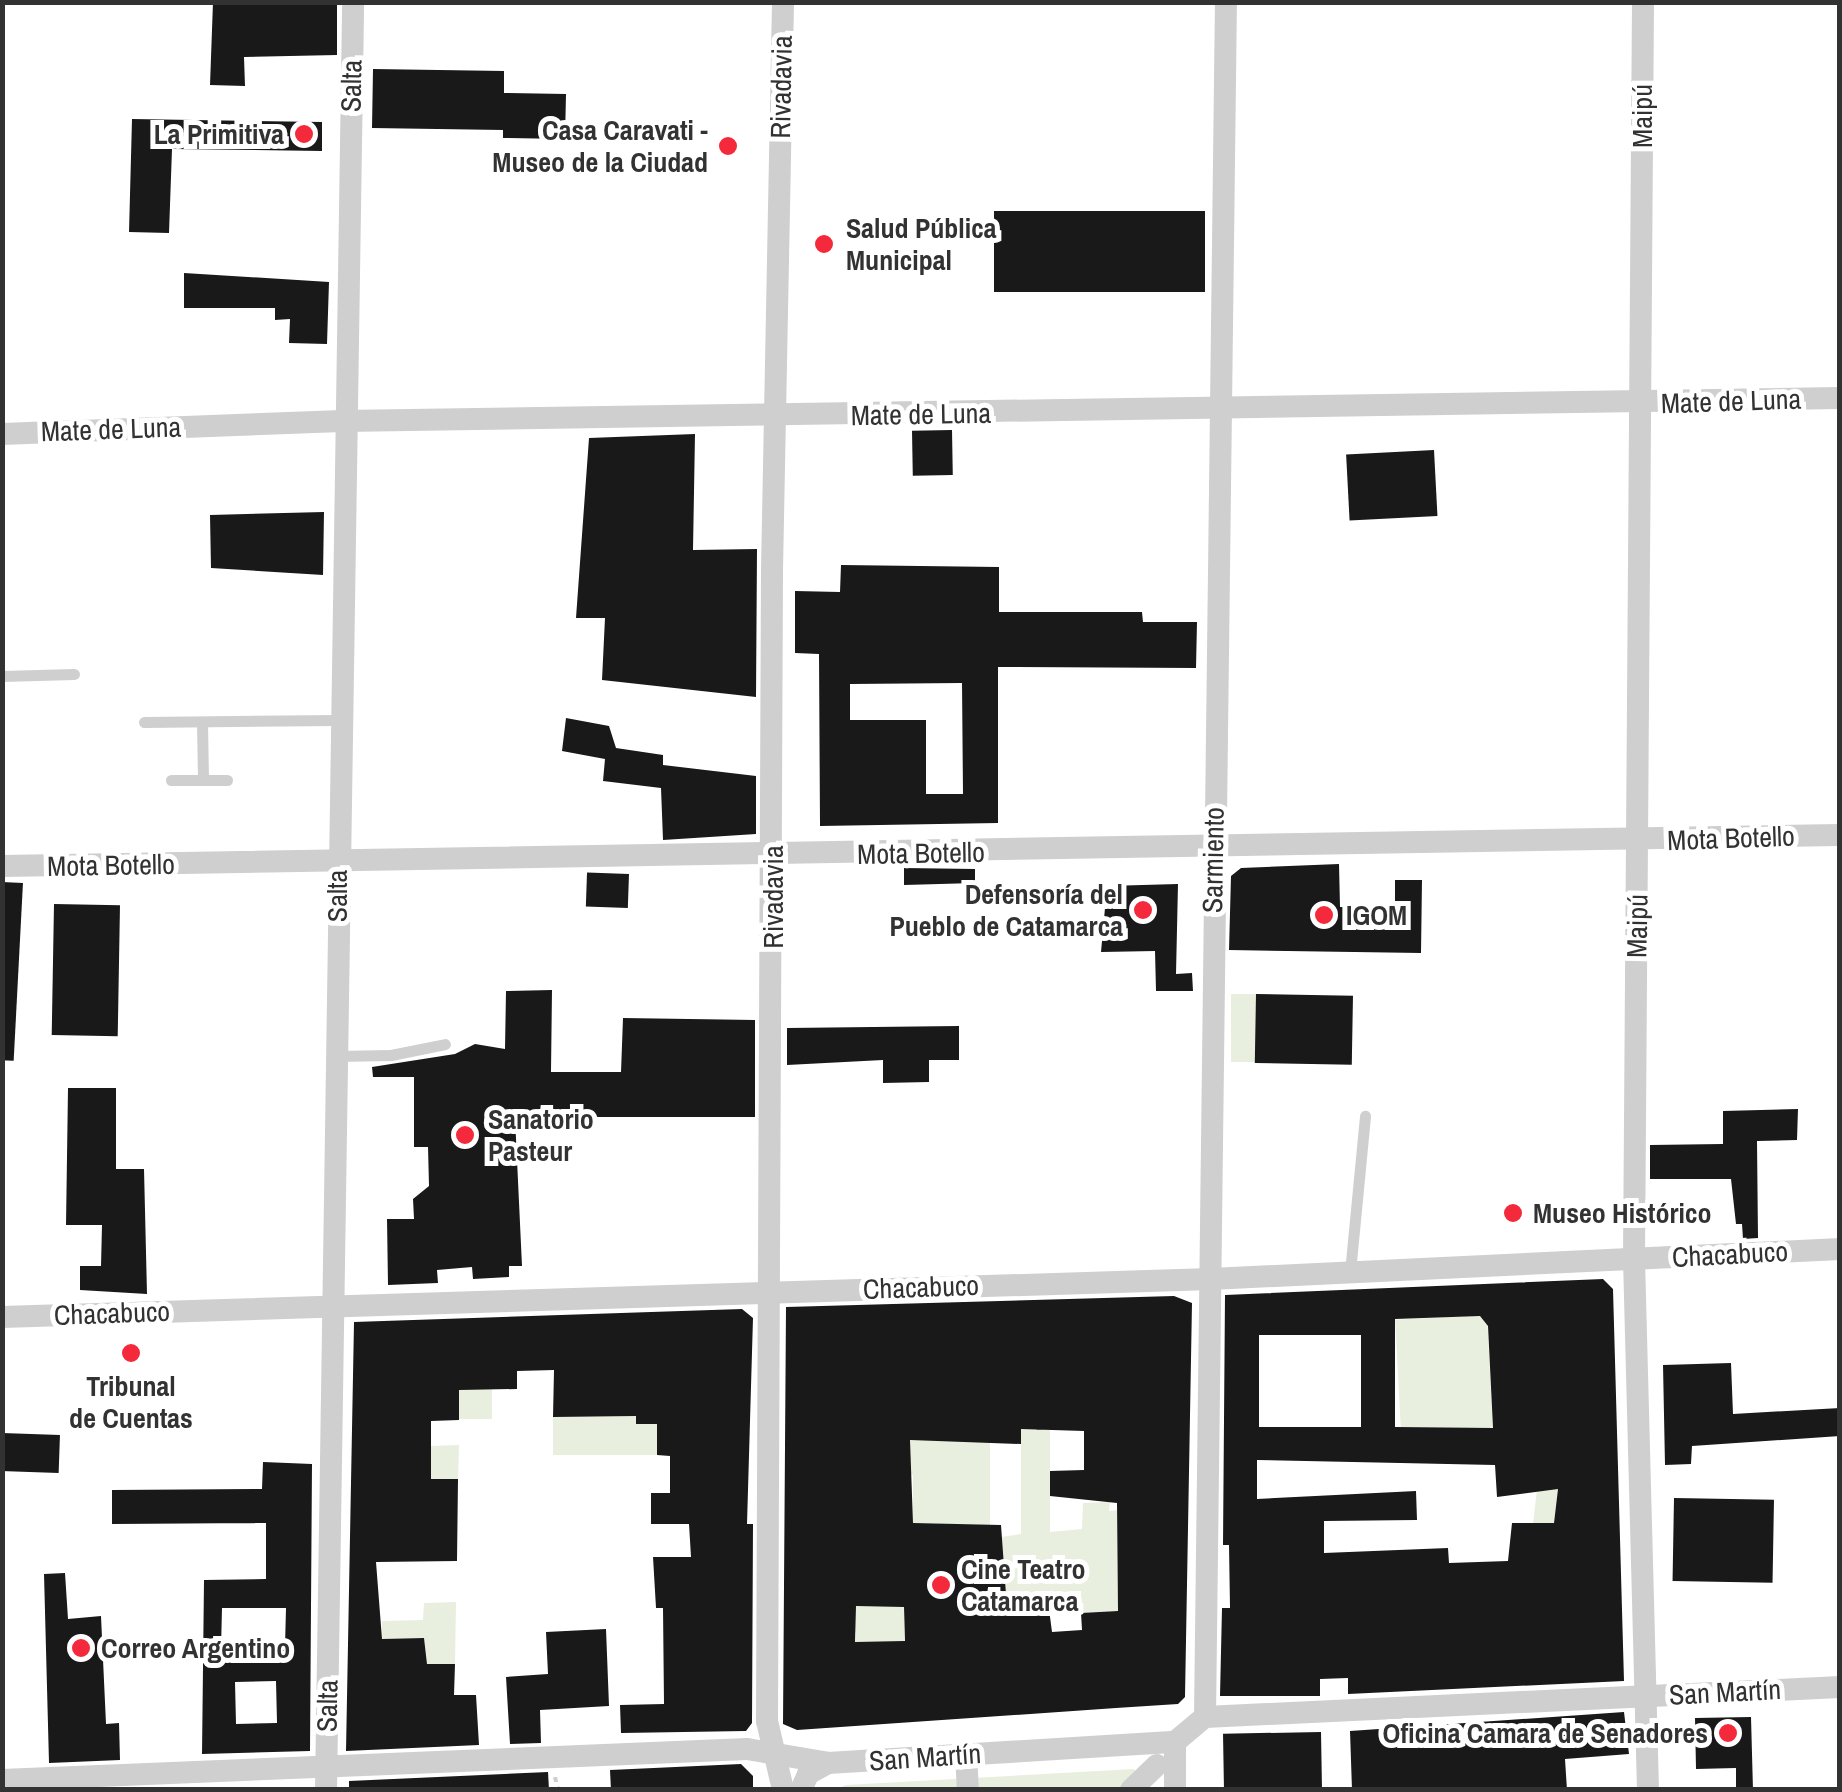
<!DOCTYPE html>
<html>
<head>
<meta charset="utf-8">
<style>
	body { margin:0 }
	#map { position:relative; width:1842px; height:1792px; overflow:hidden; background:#fff; font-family:"Archivo Narrow",sans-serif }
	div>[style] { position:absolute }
	.green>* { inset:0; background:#e8efdf; transform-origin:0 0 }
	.building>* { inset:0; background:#191919; transform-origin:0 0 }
	.path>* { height:4px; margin-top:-2px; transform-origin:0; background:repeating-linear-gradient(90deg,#cfcfcf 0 5px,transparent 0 10px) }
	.lane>* { height:11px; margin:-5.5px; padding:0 5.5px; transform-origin:5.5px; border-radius:5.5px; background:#cfcfcf }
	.street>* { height:22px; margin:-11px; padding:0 11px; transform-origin:11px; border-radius:11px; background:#cfcfcf }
	.dots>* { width:28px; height:28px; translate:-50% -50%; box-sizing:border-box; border:5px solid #fff; border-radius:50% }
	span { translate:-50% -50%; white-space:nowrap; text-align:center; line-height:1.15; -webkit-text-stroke:10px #fff; paint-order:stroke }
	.street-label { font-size:28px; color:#323232 }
	.poi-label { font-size:28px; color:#323232; font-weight:700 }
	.right { translate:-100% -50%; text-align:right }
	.left { translate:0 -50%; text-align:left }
	.frame { position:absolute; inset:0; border:5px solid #323232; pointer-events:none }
</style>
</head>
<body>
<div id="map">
	<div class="green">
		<i style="left:1231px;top:994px;width:25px;height:68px"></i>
		<i style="left:1487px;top:1315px;width:113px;height:92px;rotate:87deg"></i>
		<i style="left:492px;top:1389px;width:30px;height:33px;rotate:90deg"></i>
		<i style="clip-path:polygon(636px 1416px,637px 1424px,657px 1424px,657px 1455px,553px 1455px,553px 1417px)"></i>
		<i style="clip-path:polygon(990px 1417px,990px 1525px,913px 1523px,913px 1475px,908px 1474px,905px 1435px)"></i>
		<i style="clip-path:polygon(1021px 1429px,1050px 1429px,1050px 1532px,1082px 1529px,1083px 1503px,1110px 1502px,1109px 1511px,1117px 1510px,1118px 1611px,1081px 1613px,1081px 1591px,1006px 1595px,1001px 1537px,1021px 1534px)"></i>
		<i style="clip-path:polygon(459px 1445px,458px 1479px,408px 1480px,431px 1446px)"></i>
		<i style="clip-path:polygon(1558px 1489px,1554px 1523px,1533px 1523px,1537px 1490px)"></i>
		<i style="clip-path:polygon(901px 1523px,905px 1646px,855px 1642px,856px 1633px,831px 1606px)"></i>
		<i style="clip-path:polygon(456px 1602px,455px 1664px,427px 1664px,424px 1638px,382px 1639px,382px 1621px,423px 1620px,424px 1603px)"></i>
		<i style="clip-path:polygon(1134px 1769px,1148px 1790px,835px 1790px,846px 1785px)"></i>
	</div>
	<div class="building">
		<i style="clip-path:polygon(213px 2px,337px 2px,337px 55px,244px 57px,245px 86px,210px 85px)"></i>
		<i style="clip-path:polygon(373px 69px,504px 71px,504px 93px,566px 94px,565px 139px,503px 138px,503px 130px,372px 128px)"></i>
		<i style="clip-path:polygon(132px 119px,322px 122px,322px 151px,172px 149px,169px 233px,129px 232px)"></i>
		<i style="left:994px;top:211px;width:211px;height:81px"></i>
		<i style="clip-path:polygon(184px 273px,329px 282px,327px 344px,289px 343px,290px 319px,275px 320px,275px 308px,184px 308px)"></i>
		<i style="left:952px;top:430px;width:45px;height:40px;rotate:89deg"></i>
		<i style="clip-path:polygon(695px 434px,693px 550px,757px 549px,756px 697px,602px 680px,605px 618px,576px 618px,589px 438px)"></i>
		<i style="left:1434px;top:450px;width:66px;height:88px;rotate:87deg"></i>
		<i style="clip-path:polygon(324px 512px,323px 575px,211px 568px,210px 515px)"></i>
		<i style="clip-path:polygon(evenodd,841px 565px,999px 567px,999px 612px,1142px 612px,1143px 622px,1197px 622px,1196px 668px,998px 667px,998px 823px,820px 826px,819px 654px,795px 653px,795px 591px,840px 592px,841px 565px,962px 683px,963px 794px,926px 794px,926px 720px,850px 720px,850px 684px,962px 683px)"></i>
		<i style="clip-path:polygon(566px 718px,609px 726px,616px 748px,663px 755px,663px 765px,756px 776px,756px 834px,663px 840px,661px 788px,603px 781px,605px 759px,562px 751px)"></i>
		<i style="clip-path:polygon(1339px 864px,1340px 907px,1395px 908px,1395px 880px,1422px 880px,1421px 953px,1229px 950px,1231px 876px,1241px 868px)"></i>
		<i style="clip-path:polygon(904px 868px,975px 869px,975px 883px,904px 885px)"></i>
		<i style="left:629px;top:874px;width:34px;height:42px;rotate:92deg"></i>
		<i style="left:2px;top:882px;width:21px;height:178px;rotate:3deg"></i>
		<i style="clip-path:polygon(1178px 884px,1176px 974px,1192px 973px,1193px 991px,1156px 991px,1155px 951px,1101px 952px,1107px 886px)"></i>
		<i style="left:54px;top:904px;width:66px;height:131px;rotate:1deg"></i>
		<i style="clip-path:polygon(552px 990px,551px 1072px,621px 1072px,623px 1018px,755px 1020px,755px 1117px,515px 1117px,522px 1266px,509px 1266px,509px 1277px,473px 1279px,472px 1267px,437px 1270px,438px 1283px,388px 1285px,387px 1219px,414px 1219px,413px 1199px,429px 1186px,428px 1147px,414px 1147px,414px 1077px,373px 1077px,372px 1067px,455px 1054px,475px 1044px,505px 1049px,506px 991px)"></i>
		<i style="left:1256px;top:994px;width:97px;height:69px;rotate:1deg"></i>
		<i style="clip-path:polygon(959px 1026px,959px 1060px,929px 1060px,929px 1082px,883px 1083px,883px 1060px,787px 1065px,787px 1028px)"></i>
		<i style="clip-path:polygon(68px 1088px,116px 1088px,116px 1169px,144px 1169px,147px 1294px,80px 1290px,80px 1266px,101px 1266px,102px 1225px,66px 1225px)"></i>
		<i style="clip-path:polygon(1798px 1109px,1797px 1140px,1757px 1141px,1758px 1238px,1743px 1239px,1742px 1224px,1736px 1224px,1731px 1179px,1650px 1179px,1650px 1145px,1723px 1144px,1723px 1111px)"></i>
		<i style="clip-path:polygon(evenodd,1603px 1279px,1613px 1289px,1624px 1681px,1348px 1694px,1348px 1678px,1320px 1679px,1320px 1696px,1220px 1696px,1222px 1608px,1230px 1608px,1229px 1545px,1223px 1545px,1225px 1295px,1603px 1279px,1480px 1316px,1488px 1326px,1493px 1428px,1395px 1427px,1395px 1319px,1480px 1316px,1603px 1279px,1259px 1335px,1361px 1335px,1361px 1427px,1259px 1427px,1259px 1335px,1603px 1279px,1257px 1460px,1495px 1465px,1497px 1497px,1558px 1489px,1554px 1523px,1512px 1523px,1508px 1561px,1449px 1563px,1448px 1548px,1324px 1553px,1324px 1521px,1417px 1520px,1416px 1491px,1257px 1499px,1257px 1460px)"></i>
		<i style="clip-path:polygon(evenodd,1174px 1296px,1192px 1303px,1185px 1697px,1178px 1704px,1116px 1708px,797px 1730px,783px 1724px,786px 1307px,1174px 1296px,1021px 1429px,1084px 1431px,1084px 1470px,1050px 1471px,1050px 1496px,1117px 1503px,1118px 1611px,1081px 1613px,1082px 1630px,1052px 1632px,1047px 1594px,1006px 1594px,1001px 1525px,913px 1523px,910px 1440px,1021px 1444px,1021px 1429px,1174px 1296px,856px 1606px,904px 1607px,905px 1641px,855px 1642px,856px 1606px)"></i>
		<i style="clip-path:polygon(742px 1309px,753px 1318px,747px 1524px,753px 1524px,752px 1723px,746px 1731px,621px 1733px,620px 1705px,664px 1704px,663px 1608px,656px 1608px,653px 1557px,691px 1557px,689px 1524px,651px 1524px,651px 1493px,670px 1493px,670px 1456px,657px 1455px,657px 1424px,636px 1424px,636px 1416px,553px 1417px,554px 1370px,517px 1371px,517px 1389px,459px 1390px,459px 1420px,431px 1421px,431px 1479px,458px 1479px,457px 1561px,376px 1562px,382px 1639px,424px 1638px,427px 1664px,455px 1664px,454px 1695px,476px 1695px,479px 1745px,346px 1751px,354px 1322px)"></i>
		<i style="clip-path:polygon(1731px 1363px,1733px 1414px,1840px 1408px,1840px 1436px,1692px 1446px,1691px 1464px,1665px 1465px,1663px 1365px)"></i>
		<i style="left:2px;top:1433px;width:58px;height:38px;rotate:2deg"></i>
		<i style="clip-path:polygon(evenodd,263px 1462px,312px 1464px,310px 1751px,202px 1754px,204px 1580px,266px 1579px,266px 1523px,112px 1524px,112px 1490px,262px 1489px,263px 1462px,222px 1608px,286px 1608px,285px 1646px,221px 1649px,222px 1608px,263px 1462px,276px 1681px,277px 1723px,236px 1724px,235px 1682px,276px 1681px)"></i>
		<i style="left:1674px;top:1498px;width:100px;height:83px;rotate:1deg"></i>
		<i style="clip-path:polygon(65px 1573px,68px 1619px,101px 1616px,106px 1724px,119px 1723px,120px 1760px,49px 1763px,44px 1574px)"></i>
		<i style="clip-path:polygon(606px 1629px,609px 1706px,540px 1710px,541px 1743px,510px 1744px,506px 1677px,548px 1674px,546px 1632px)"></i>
		<i style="clip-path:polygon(1624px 1712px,1629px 1754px,1565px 1759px,1567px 1790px,1352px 1790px,1350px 1731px)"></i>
		<i style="clip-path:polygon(1751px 1717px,1753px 1790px,1736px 1790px,1736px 1768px,1696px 1769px,1695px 1718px)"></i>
		<i style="left:1321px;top:1732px;width:58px;height:98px;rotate:89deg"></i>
		<i style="clip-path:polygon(741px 1764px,753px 1776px,753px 1790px,611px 1790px,610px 1770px)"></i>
		<i style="clip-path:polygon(548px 1772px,549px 1790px,349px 1790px,349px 1781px)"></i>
	</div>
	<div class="path">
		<i style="left:555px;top:1777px;width:13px;rotate:77deg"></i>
	</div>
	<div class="lane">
		<i style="left:2px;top:676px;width:72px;rotate:-1.6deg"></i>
		<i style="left:144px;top:722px;width:194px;rotate:-0.6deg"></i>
		<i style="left:202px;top:722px;width:57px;rotate:89deg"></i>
		<i style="left:171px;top:780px;width:56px"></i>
		<i style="left:336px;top:1056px;width:55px;rotate:-1deg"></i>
		<i style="left:391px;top:1055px;width:55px;rotate:-11.5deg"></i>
		<i style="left:1350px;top:1272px;width:157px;rotate:-84.5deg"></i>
	</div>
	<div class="street">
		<i style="left:783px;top:2px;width:567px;rotate:91.11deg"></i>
		<i style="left:772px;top:569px;width:1152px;rotate:90.25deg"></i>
		<i style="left:767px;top:1721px;width:71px;rotate:76.9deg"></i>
		<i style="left:1643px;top:2px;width:1257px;rotate:90.41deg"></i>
		<i style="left:1634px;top:1259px;width:531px;rotate:88.49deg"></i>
		<i style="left:2px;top:434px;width:340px;rotate:-2.2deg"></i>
		<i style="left:342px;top:421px;width:1498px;rotate:-0.88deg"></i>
		<i style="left:2px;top:866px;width:1838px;rotate:-0.97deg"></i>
		<i style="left:2px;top:1317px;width:1210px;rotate:-1.8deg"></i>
		<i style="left:1211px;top:1279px;width:630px;rotate:-2.73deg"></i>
		<i style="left:1205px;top:1717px;width:1715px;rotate:-89.3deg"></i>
		<i style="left:1175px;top:1742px;width:48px;rotate:90deg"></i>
		<i style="left:966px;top:1754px;width:36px;rotate:87deg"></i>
		<i style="left:2px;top:1780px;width:746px;rotate:-2.38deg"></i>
		<i style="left:747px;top:1749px;width:82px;rotate:9.8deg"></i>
		<i style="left:828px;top:1763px;width:348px;rotate:-3.5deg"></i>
		<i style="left:1175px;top:1742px;width:39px;rotate:-40deg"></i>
		<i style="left:1205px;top:1717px;width:636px;rotate:-2.7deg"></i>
		<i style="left:326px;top:1790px;width:1788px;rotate:-89.13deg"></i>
		<i style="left:801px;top:1790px;width:17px;rotate:-66deg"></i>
		<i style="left:808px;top:1774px;width:23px;rotate:-29deg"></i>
		<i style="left:1131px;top:1790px;width:36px;rotate:-44deg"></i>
	</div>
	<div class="dots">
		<i style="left:304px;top:134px;background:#f4293b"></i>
		<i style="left:728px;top:146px;background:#f4293b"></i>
		<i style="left:824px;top:244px;background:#f4293b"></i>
		<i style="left:1143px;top:910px;background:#f4293b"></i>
		<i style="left:1324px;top:915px;background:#f4293b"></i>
		<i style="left:465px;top:1135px;background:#f4293b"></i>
		<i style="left:1513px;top:1213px;background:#f4293b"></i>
		<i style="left:131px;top:1353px;background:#f4293b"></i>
		<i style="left:941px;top:1585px;background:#f4293b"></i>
		<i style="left:81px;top:1648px;background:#f4293b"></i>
		<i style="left:1728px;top:1733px;background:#f4293b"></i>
	</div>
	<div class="street-label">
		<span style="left:351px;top:86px;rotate:-89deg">Salta</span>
		<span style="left:781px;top:87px;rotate:-89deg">Rivadavia</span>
		<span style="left:1642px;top:116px;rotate:-90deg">Maipú</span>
		<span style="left:1731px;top:401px;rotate:-2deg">Mate de Luna</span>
		<span style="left:921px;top:414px;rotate:-1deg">Mate de Luna</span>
		<span style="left:111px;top:429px;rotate:-2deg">Mate de Luna</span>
		<span style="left:1731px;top:838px;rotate:-2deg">Mota Botello</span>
		<span style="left:921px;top:853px;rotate:-1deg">Mota Botello</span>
		<span style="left:1213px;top:860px;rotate:-89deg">Sarmiento</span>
		<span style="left:111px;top:865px;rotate:-1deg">Mota Botello</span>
		<span style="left:337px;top:896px;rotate:-90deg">Salta</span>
		<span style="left:773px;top:897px;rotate:-90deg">Rivadavia</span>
		<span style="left:1637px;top:926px;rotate:-89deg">Maipú</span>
		<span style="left:1730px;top:1254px;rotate:-3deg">Chacabuco</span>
		<span style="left:921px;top:1287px;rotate:-2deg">Chacabuco</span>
		<span style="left:112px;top:1313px;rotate:-2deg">Chacabuco</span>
		<span style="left:1725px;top:1692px;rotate:-3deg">San Martín</span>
		<span style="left:327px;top:1706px;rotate:-89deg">Salta</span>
		<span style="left:925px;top:1757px;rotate:-4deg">San Martín</span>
	</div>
	<div class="poi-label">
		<span class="right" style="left:708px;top:146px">Casa Caravati -<br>Museo de la Ciudad</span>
		<span class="right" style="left:284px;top:134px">La Primitiva</span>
		<span class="left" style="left:846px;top:244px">Salud Pública<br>Municipal</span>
		<span class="right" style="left:1123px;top:910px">Defensoría del<br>Pueblo de Catamarca</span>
		<span class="left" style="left:1346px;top:915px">IGOM</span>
		<span class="left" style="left:488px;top:1135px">Sanatorio<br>Pasteur</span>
		<span class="left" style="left:1533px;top:1213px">Museo Histórico</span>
		<span style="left:131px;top:1402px">Tribunal<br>de Cuentas</span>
		<span class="left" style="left:961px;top:1585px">Cine Teatro<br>Catamarca</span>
		<span class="left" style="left:101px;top:1648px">Correo Argentino</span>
		<span class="right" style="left:1708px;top:1733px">Oficina Camara de Senadores</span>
	</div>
	<div class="frame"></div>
</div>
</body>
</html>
